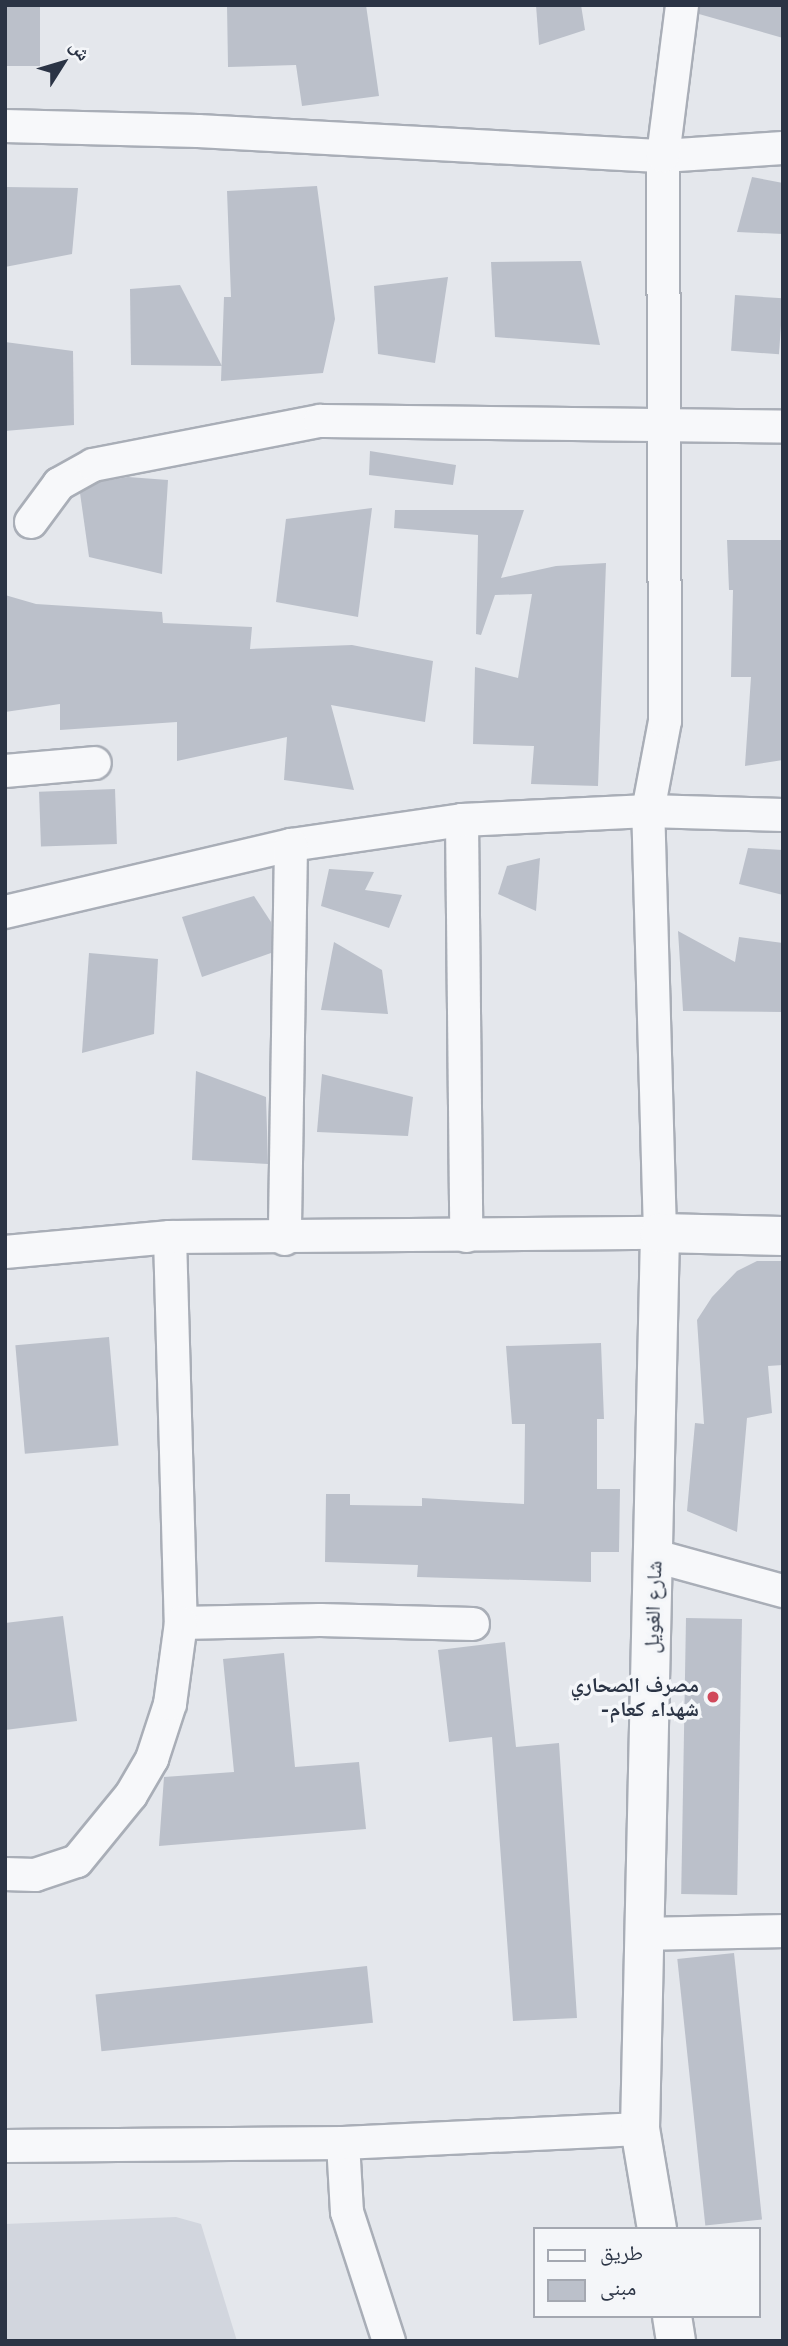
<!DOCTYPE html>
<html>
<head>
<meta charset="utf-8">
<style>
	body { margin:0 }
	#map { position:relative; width:788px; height:2346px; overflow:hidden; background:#e4e7ec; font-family:"Space Grotesk","Noto Naskh Arabic",sans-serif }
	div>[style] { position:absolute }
	.built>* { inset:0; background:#d2d6de }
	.building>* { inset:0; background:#bbc0ca; transform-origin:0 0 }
	.roads { filter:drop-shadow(2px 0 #a9aeb7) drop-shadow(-2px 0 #a9aeb7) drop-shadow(0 2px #a9aeb7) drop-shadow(0 -2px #a9aeb7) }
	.minor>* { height:32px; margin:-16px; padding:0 16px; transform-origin:16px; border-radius:16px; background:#f7f8fa }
	.tertiary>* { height:38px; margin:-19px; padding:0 19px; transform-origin:19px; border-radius:19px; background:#f7f8fa }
	.dots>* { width:19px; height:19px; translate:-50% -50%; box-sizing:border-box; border:4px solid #f4f6f9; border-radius:50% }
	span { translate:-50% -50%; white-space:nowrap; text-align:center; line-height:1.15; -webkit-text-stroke:7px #f4f6f9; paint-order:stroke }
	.street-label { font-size:21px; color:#2b3445 }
	.poi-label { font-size:21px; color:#2b3445; font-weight:700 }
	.right { translate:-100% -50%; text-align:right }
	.frame { position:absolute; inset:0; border:7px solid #2b3445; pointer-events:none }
	.legend { position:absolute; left:533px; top:2227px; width:228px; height:91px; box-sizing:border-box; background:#f4f6f9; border:2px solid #a4a8b1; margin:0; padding:9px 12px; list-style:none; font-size:21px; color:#2b3445 }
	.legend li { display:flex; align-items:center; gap:14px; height:35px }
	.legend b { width:35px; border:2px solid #a4a8b1 }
	.north { position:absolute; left:28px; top:28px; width:70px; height:70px; -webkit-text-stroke:5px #f4f6f9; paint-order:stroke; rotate:53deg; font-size:19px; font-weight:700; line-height:28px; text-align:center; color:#2b3445 }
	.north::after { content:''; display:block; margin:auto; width:24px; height:32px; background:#2b3445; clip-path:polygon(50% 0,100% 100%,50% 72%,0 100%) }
</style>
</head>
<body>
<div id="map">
	<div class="built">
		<i style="clip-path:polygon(176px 2217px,201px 2224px,237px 2341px,5px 2341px,5px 2224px)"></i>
	</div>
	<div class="building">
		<i style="left:5px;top:5px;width:35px;height:61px"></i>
		<i style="clip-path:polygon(227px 5px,366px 5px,379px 96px,302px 106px,296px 65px,228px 67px)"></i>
		<i style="clip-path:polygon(536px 5px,581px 5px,585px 30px,539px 45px)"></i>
		<i style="clip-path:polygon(700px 5px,783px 5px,783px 38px,699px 14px)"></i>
		<i style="clip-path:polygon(752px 177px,783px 183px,783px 234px,737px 232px)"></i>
		<i style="clip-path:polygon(317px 186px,335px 319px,323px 373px,221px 381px,224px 297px,231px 297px,227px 191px)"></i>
		<i style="clip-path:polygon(5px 187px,78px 188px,72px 254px,5px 267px)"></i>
		<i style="clip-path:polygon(581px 261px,600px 345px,495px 337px,491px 262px)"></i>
		<i style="clip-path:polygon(448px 277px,435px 363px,378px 354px,374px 286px)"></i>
		<i style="clip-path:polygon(180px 285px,222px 366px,131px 365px,130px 289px)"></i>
		<i style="left:735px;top:295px;width:48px;height:56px;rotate:4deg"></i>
		<i style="clip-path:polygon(5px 342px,73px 351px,74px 425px,5px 431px)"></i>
		<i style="clip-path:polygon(370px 451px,456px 465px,453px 485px,369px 475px)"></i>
		<i style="clip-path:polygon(128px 477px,168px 480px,162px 574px,89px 557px,80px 493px,99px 482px)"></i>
		<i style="clip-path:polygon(372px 508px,358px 617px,276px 602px,286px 519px)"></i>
		<i style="clip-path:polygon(395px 510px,524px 510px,501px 578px,556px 566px,606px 563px,598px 786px,531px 784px,534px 746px,473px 744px,475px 667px,518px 678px,532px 594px,495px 595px,481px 635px,476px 634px,478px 535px,394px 528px)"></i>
		<i style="clip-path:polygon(727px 540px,783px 540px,783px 760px,745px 766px,751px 677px,731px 677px,733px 590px,729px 590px)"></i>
		<i style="clip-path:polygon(5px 595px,36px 604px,162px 612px,163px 623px,252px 627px,250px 649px,352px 645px,433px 661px,425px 722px,331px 705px,354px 790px,284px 780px,287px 737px,177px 761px,177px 722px,60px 730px,60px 704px,5px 712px)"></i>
		<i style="left:115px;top:789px;width:55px;height:76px;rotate:88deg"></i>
		<i style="clip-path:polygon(748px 848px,783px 850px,783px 895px,739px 884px)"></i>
		<i style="clip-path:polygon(540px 858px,536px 911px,498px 894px,507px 866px)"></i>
		<i style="clip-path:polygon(329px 869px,374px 872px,365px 890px,402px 895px,389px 928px,321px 906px)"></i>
		<i style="clip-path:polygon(254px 896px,271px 922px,271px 953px,202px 977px,182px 917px)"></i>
		<i style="clip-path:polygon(678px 931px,735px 962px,739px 937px,783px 943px,783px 1012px,683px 1011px)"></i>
		<i style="clip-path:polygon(334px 942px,382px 970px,388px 1014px,321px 1010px)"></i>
		<i style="clip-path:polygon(89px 953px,158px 959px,154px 1034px,82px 1053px)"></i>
		<i style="clip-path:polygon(196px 1071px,266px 1097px,268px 1164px,192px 1160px)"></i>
		<i style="clip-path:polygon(322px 1074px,413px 1097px,408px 1136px,317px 1132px)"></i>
		<i style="clip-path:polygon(757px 1261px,783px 1261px,783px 1365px,768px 1366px,772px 1413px,747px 1418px,737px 1532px,687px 1511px,695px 1423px,704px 1424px,697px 1320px,712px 1297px,737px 1271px)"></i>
		<i style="left:109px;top:1337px;width:109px;height:94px;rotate:85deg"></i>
		<i style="clip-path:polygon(601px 1343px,604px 1419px,597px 1419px,597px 1489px,620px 1489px,619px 1552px,591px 1552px,591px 1582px,417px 1577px,418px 1565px,325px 1562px,326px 1494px,350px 1494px,350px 1505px,422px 1506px,422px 1498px,524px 1504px,525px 1424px,512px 1424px,506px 1346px)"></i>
		<i style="clip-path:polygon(63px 1616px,77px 1721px,5px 1730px,5px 1623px)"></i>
		<i style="left:686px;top:1618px;width:56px;height:276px;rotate:1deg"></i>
		<i style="clip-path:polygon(505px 1642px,516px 1747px,559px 1743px,577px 2018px,513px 2021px,492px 1737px,449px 1742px,438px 1650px)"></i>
		<i style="clip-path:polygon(284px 1653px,295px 1767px,359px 1762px,366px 1829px,159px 1846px,164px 1777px,234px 1772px,223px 1659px)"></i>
		<i style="left:734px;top:1953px;width:268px;height:57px;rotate:84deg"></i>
		<i style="left:367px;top:1966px;width:57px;height:273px;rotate:84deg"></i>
	</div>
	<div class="roads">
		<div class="minor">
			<i style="left:5px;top:126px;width:193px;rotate:1.5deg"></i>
			<i style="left:198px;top:131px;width:466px;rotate:3.1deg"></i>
			<i style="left:663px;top:156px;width:120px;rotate:-3.8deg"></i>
			<i style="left:31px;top:522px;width:47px;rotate:-53.6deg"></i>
			<i style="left:59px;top:484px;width:39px;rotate:-29deg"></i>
			<i style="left:93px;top:465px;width:231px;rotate:-11deg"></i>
			<i style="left:320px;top:421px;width:463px;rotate:0.7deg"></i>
			<i style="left:5px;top:771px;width:90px;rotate:-5.1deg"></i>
			<i style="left:462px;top:820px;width:416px;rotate:89.4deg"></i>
			<i style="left:291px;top:845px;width:173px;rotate:-8.3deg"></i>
			<i style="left:462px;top:820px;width:186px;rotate:-2.8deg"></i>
			<i style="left:648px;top:811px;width:135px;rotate:1.7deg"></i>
			<i style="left:5px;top:912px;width:294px;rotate:-13.2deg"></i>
			<i style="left:291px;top:845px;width:394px;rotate:90.9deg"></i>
			<i style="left:170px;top:1237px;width:386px;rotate:88.4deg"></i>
			<i style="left:181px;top:1623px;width:139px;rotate:-1.2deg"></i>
			<i style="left:320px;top:1620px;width:153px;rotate:1.5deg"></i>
			<i style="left:5px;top:1252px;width:166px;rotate:-5.2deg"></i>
			<i style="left:170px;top:1237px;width:490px;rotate:-0.5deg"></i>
			<i style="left:660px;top:1233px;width:422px;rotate:-91.6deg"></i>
			<i style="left:648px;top:811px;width:92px;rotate:-79.3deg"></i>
			<i style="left:665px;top:721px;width:565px;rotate:-90.2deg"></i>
			<i style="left:663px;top:156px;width:152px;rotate:-82.8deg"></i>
			<i style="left:655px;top:1556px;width:133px;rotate:15.3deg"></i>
			<i style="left:5px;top:1874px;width:30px;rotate:2deg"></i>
			<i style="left:35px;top:1875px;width:44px;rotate:-18.4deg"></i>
			<i style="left:77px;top:1861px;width:85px;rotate:-50.7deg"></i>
			<i style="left:131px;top:1795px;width:42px;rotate:-59.7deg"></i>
			<i style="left:152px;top:1759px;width:58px;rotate:-71.9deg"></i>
			<i style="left:170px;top:1704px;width:82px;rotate:-82.3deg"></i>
			<i style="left:643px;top:1934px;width:140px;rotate:-1.2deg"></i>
			<i style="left:343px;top:2143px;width:69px;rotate:86.7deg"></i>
			<i style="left:347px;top:2212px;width:136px;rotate:72deg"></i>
			<i style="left:5px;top:2146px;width:338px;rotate:-0.5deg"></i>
			<i style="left:343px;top:2143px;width:297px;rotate:-2.7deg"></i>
		</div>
		<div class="tertiary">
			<i style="left:657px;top:2229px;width:101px;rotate:-99.6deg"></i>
			<i style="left:640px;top:2129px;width:896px;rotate:-88.72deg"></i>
			<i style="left:660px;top:1233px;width:123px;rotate:1.4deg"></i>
			<i style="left:672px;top:2316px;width:25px;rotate:81deg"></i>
		</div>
	</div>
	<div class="dots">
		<i style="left:713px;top:1697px;background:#d1495b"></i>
	</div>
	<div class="street-label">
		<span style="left:653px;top:1607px;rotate:-88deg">شارع الغويل</span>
	</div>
	<div class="poi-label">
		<span class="right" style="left:699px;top:1697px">مصرف الصحاري<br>-شهداء كعام</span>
	</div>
	<div class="frame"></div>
	<ul class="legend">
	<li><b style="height:9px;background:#f7f8fa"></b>طريق</li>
	<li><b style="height:19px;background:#bbc0ca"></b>مبنى</li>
	</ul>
	<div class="north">ش</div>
</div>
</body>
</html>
